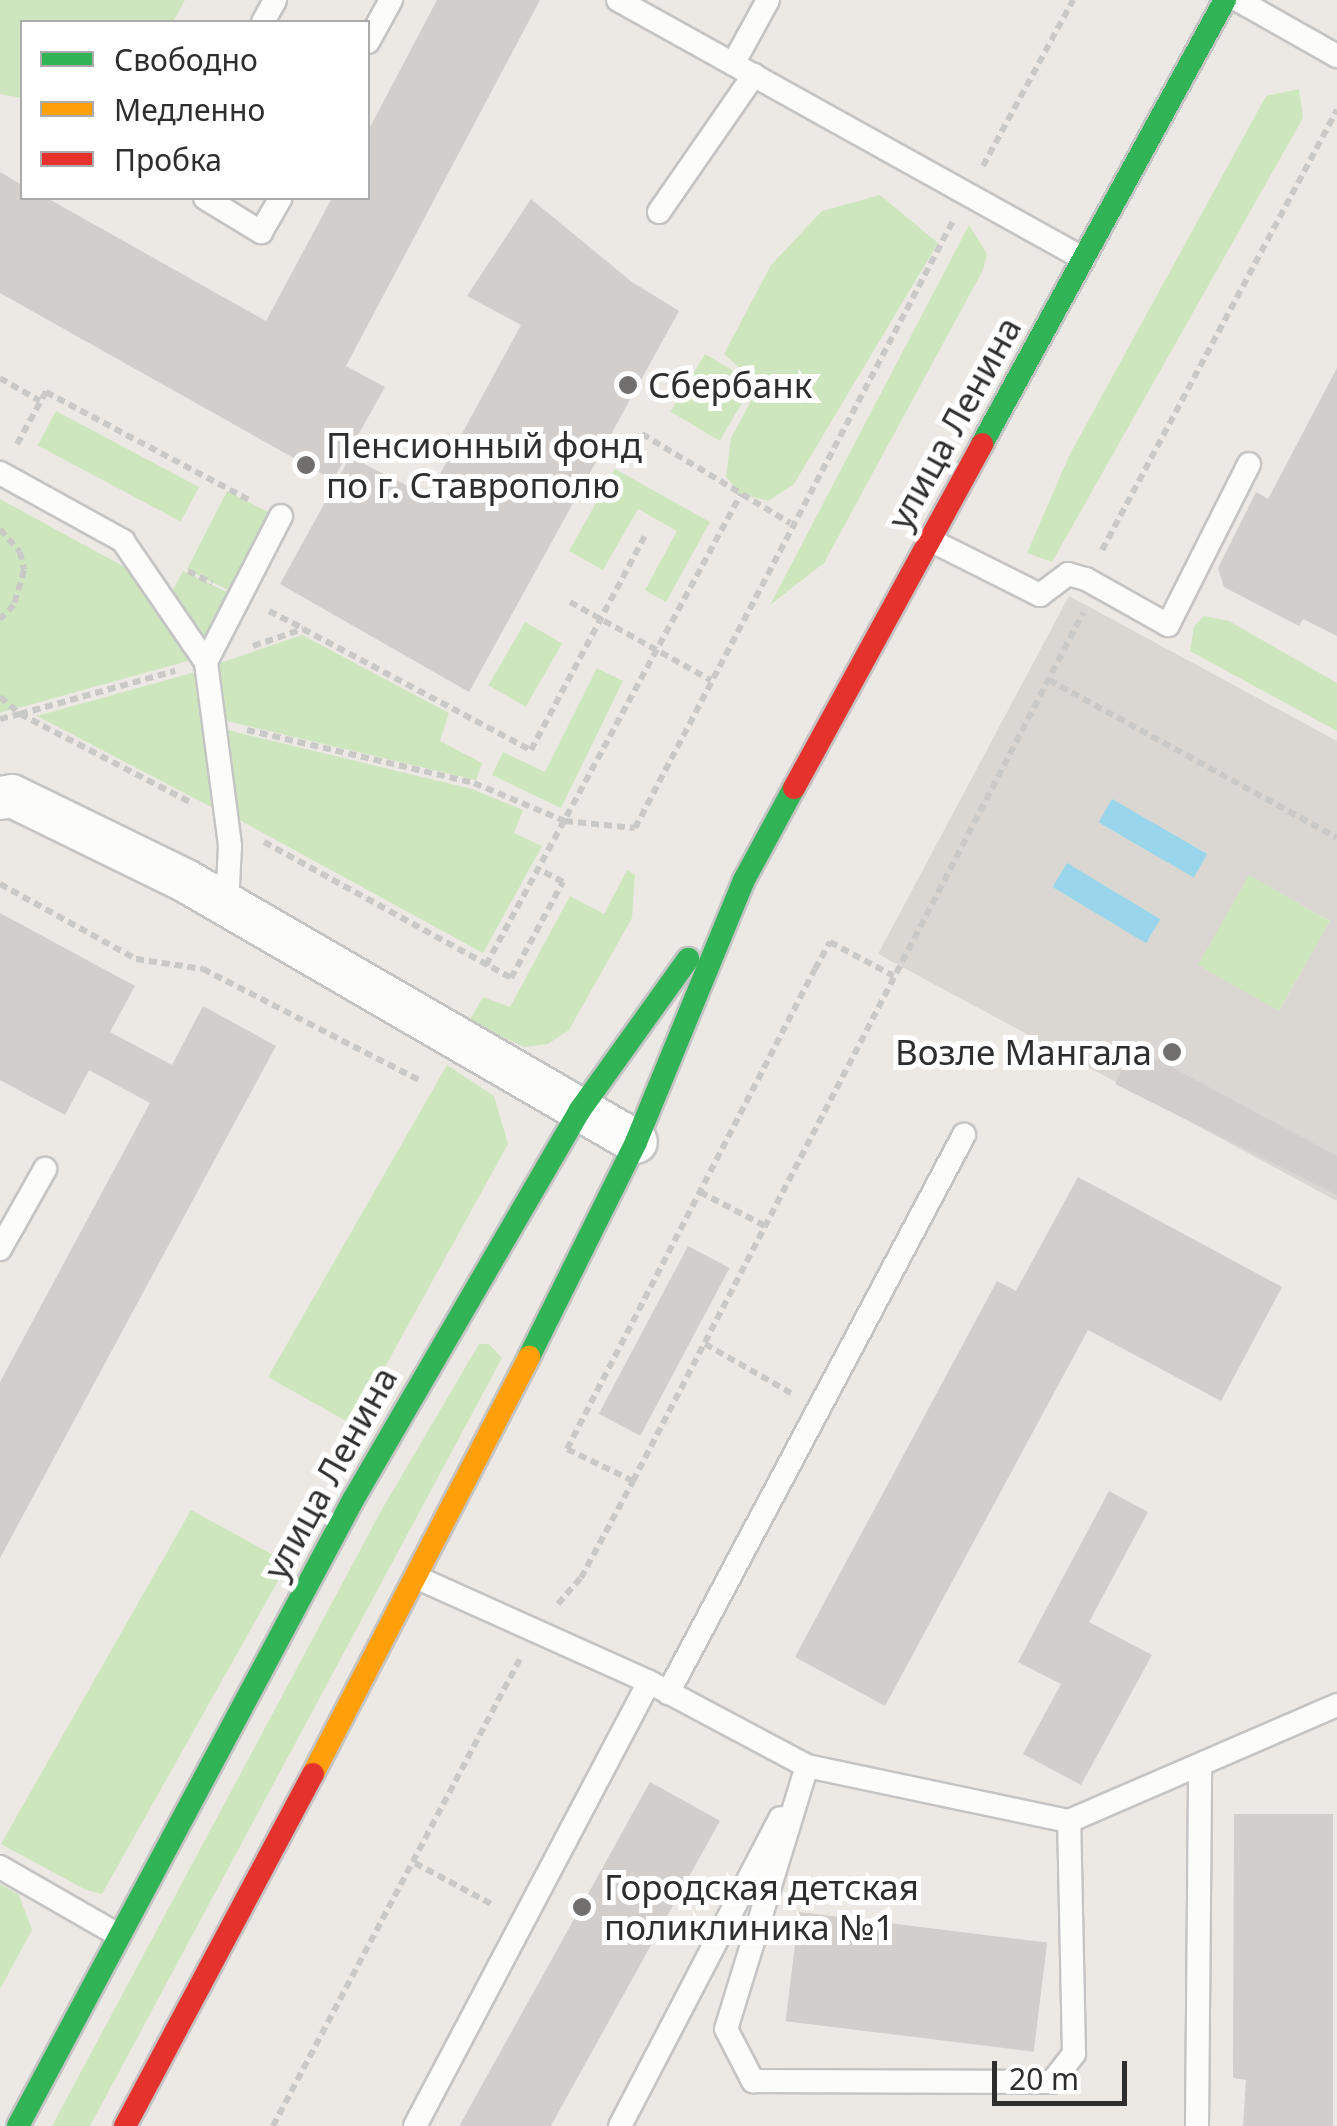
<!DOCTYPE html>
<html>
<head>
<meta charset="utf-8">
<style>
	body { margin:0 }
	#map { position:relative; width:1337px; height:2126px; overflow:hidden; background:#ece8e4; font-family:"Noto Sans",sans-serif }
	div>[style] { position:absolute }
	.green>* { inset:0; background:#cee6be; transform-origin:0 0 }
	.plaza>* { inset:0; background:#dad6d2 }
	.water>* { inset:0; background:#99d6ec; transform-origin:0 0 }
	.building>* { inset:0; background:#d1cecb; transform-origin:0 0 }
	.path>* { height:6px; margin-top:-3px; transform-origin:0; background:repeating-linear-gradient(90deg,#c9c9c8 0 8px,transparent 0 13px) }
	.roads { filter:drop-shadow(2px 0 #c5c4c5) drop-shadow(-2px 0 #c5c4c5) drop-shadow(0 2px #c5c4c5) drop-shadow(0 -2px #c5c4c5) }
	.lane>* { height:22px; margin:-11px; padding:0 11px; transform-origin:11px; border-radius:11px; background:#fcfcfb }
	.street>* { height:42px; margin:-21px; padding:0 21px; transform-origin:21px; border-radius:21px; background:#fcfcfb }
	.fast>* { height:22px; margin:-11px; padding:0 11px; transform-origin:11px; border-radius:11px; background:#30b455 }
	.slow>* { height:22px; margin:-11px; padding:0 11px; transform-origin:11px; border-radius:11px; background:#ff9f0a }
	.jam>* { height:22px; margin:-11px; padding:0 11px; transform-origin:11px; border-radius:11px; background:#e5322d }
	.dots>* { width:28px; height:28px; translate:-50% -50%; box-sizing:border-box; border:5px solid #fff; border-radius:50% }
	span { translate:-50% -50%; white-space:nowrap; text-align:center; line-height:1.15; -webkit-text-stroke:10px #fff; paint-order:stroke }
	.poi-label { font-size:35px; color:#2e2e2e }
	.left { translate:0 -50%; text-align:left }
	.right { translate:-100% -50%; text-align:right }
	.street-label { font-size:35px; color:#2e2e2e }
	.legend { position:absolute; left:20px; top:20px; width:350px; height:180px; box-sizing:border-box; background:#fff; border:2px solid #ababab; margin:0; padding:12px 18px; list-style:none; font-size:30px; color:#2e2e2e }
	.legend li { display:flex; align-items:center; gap:20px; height:50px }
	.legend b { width:50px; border:2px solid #ababab }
	.scale { position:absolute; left:992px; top:2061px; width:135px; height:45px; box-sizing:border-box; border:5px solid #2e2e2e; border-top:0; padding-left:12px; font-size:30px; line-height:35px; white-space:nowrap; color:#2e2e2e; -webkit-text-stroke:8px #fff; paint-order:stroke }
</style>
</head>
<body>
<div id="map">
	<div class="green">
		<i style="clip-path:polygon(0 0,185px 0,173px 22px,22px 22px,22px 98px,0 94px)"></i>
		<i style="clip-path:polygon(1299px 89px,1303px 118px,1052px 562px,1027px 553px,1069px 456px,1266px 96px)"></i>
		<i style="clip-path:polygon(880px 195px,938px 243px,794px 484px,768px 501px,741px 494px,726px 477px,731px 438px,759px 386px,724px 354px,771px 265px,822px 211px)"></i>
		<i style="clip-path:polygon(969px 225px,987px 254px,983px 270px,824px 563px,770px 605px)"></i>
		<i style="left:705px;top:354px;width:57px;height:67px;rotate:31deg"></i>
		<i style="left:56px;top:411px;width:162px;height:39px;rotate:28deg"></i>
		<i style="clip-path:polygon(615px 469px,710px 522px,666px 602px,645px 590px,677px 531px,638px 509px,603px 570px,569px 551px)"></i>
		<i style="left:227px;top:491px;width:58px;height:88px;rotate:27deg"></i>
		<i style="clip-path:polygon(0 499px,141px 576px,195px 659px,0 713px)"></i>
		<i style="clip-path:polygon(183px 571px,237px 597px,206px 653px,168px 599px)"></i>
		<i style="clip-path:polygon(1204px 616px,1229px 621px,1337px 683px,1337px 731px,1190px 651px,1194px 626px)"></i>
		<i style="left:525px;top:622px;width:43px;height:73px;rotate:30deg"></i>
		<i style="clip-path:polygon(302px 635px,449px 713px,440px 741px,482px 763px,476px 780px,222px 720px,214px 665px)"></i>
		<i style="clip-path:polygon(597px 668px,623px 681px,561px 808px,492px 775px,503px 752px,545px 772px)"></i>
		<i style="clip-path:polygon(199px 671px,217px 810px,37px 716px)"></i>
		<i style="clip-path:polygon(223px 729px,472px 789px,523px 810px,514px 833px,542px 846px,483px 953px,234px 817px)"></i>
		<i style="clip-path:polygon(627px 870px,635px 875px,632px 918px,569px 1030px,548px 1044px,524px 1047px,469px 1021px,483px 997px,510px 1007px,570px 896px,604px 914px)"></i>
		<i style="left:1248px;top:874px;width:95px;height:104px;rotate:30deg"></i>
		<i style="clip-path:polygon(447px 1065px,494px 1096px,508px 1144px,353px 1425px,268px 1377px)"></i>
		<i style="clip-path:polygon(479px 1344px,489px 1344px,502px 1358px,90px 2126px,52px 2126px,381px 1511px)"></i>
		<i style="clip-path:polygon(191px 1510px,288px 1563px,102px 1894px,86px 1890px,1px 1844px)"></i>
		<i style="clip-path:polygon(0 1884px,19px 1895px,32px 1930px,0 1989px)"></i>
	</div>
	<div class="plaza">
		<i style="clip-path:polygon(evenodd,1069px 596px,1337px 741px,1337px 1201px,878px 954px,1069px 596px,1112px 800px,1207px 854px,1194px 877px,1099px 823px,1112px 800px,1069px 596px,1249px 875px,1330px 921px,1279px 1011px,1198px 965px,1249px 875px)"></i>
	</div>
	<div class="water">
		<i style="left:1112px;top:799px;width:110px;height:27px;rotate:30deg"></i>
		<i style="left:1067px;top:863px;width:109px;height:28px;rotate:31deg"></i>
	</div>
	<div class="building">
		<i style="clip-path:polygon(437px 0,540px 0,346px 366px,385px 387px,333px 480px,0 293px,0 172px,22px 185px,22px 198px,47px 198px,266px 321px,332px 198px,368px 198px,368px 131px)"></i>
		<i style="clip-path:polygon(531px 199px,632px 282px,679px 311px,469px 692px,280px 584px,350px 457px,428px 496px,521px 325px,467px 296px)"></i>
		<i style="clip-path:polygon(1337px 368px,1337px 636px,1303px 619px,1299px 626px,1224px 587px,1218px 568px,1256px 492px,1268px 499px)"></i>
		<i style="clip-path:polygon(0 913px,135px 986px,110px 1032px,172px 1065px,203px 1006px,276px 1046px,0 1558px,0 1382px,150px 1103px,89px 1070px,65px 1115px,0 1080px)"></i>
		<i style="clip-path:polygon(1134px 1047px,1337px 1156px,1337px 1195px,1115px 1084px)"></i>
		<i style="clip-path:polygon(1078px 1177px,1282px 1287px,1221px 1401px,1088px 1330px,885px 1706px,795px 1657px,997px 1281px,1016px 1291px)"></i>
		<i style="left:688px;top:1246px;width:47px;height:190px;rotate:28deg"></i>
		<i style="clip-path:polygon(1109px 1491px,1148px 1512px,1089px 1622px,1152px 1655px,1081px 1785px,1023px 1754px,1061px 1684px,1018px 1662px)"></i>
		<i style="left:650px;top:1782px;width:80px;height:392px;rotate:29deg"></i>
		<i style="clip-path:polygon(1234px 1814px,1333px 1814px,1333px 2126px,1243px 2126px,1246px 2080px,1233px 2078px)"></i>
		<i style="left:799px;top:1912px;width:250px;height:110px;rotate:7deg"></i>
	</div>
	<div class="path">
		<i style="left:983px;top:166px;width:189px;rotate:-61.5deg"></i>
		<i style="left:0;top:378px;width:46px;rotate:29.9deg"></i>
		<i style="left:642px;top:434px;width:173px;rotate:31deg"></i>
		<i style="left:17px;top:444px;width:60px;rotate:-60.9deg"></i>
		<i style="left:46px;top:392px;width:232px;rotate:28deg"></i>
		<i style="left:0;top:529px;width:30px;rotate:49deg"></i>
		<i style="left:20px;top:552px;width:18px;rotate:77deg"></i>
		<i style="left:24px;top:570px;width:36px;rotate:106deg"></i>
		<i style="left:14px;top:605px;width:20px;rotate:135deg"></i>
		<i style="left:1102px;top:550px;width:499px;rotate:-61.9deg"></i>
		<i style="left:188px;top:571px;width:27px;rotate:27deg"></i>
		<i style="left:570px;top:602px;width:161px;rotate:29deg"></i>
		<i style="left:269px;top:611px;width:37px;rotate:27deg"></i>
		<i style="left:253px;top:646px;width:53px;rotate:-18.8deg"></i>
		<i style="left:303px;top:629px;width:258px;rotate:28deg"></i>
		<i style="left:531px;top:750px;width:242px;rotate:-62deg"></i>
		<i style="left:1049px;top:680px;width:328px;rotate:28.7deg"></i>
		<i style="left:0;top:697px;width:26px;rotate:40deg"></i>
		<i style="left:20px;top:714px;width:161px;rotate:-15.5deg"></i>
		<i style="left:0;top:719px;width:21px;rotate:-14deg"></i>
		<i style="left:20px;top:714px;width:194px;rotate:27.4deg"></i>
		<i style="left:247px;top:730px;width:233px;rotate:13.1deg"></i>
		<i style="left:474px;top:783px;width:99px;rotate:22.7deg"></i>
		<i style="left:565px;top:821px;width:70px;rotate:5.7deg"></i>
		<i style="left:635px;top:828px;width:685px;rotate:-62.35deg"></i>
		<i style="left:264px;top:842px;width:282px;rotate:28.8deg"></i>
		<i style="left:511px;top:978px;width:109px;rotate:-61.6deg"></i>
		<i style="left:563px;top:882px;width:27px;rotate:-152deg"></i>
		<i style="left:0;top:884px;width:155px;rotate:28.9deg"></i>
		<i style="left:136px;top:959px;width:68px;rotate:8.5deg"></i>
		<i style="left:203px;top:969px;width:245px;rotate:27.2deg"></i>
		<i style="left:486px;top:965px;width:536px;rotate:-61.57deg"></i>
		<i style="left:700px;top:1192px;width:73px;rotate:27.6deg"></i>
		<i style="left:705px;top:1344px;width:99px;rotate:29.7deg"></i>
		<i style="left:633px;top:1481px;width:73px;rotate:-154.1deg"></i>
		<i style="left:567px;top:1449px;width:540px;rotate:-62.68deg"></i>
		<i style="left:815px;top:969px;width:31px;rotate:-61deg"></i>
		<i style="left:830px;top:942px;width:72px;rotate:28deg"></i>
		<i style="left:558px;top:1604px;width:35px;rotate:-49deg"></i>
		<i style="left:581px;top:1578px;width:110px;rotate:-61.8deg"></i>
		<i style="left:633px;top:1481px;width:978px;rotate:-62.6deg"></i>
		<i style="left:415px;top:1863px;width:89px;rotate:28.3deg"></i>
		<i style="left:273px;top:2126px;width:528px;rotate:-62.13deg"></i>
	</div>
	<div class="roads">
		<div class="lane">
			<i style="left:618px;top:0;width:533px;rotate:29.07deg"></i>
			<i style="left:1238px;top:0;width:114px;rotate:29.5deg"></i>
			<i style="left:263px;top:22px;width:25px;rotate:-61deg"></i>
			<i style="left:368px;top:42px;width:48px;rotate:-61.3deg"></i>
			<i style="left:733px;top:64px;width:73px;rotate:-61.3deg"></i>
			<i style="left:205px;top:198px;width:66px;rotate:31.3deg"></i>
			<i style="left:261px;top:232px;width:39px;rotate:-60deg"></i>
			<i style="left:659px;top:212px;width:167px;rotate:-55.3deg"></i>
			<i style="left:0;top:473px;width:141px;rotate:28.9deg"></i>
			<i style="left:123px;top:541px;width:147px;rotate:55.6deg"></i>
			<i style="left:930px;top:540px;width:123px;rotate:26.6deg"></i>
			<i style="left:1040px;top:595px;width:35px;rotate:-37deg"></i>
			<i style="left:1068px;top:574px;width:19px;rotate:16deg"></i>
			<i style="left:1086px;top:579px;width:94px;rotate:29.3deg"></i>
			<i style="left:1168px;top:625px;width:180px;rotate:-63.3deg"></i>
			<i style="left:227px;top:905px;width:60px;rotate:-87.1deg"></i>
			<i style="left:230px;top:845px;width:185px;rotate:-97.5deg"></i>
			<i style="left:206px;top:662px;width:164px;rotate:-62.8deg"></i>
			<i style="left:0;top:1249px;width:92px;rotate:-60.6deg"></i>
			<i style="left:418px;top:1578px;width:253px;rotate:24.2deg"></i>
			<i style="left:649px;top:1682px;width:179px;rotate:28deg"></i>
			<i style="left:807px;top:1766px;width:268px;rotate:11.9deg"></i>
			<i style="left:1069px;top:1821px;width:292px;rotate:-23.4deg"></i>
			<i style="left:668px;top:1693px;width:632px;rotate:-62.06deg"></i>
			<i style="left:807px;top:1766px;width:275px;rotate:107.1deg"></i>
			<i style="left:726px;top:2029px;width:59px;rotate:62.6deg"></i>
			<i style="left:753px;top:2081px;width:299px;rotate:0.2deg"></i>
			<i style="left:1052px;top:2082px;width:36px;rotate:-52deg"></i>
			<i style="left:1074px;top:2054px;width:233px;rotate:-91.2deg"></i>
			<i style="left:0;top:1867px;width:138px;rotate:29.9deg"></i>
			<i style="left:415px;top:2126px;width:502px;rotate:-62.21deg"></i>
			<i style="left:620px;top:2126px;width:347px;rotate:-62.5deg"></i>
			<i style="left:1197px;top:2126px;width:361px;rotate:-89.5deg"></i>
		</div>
		<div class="street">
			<i style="left:0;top:798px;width:12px;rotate:-9deg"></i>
			<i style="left:12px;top:796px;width:194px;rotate:26deg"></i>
			<i style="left:186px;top:881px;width:520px;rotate:30.11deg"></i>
		</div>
		<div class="fast">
			<i style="left:982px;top:444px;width:506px;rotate:-61.31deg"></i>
			<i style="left:529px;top:1357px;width:240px;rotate:-63.5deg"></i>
			<i style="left:636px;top:1142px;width:283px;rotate:-67.6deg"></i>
			<i style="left:744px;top:880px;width:105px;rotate:-61.5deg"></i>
			<i style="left:18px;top:2126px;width:710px;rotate:-61.85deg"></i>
			<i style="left:353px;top:1500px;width:451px;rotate:-59.8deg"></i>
			<i style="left:580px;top:1110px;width:186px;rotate:-54.4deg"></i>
		</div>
		<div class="slow">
			<i style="left:313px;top:1774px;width:470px;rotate:-62.6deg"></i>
		</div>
		<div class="jam">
			<i style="left:794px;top:788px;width:392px;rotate:-61.3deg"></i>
			<i style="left:125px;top:2126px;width:399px;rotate:-61.9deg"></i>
		</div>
	</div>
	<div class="dots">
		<i style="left:628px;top:385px;background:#706f6e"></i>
		<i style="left:306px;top:465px;background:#706f6e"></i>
		<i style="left:1172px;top:1052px;background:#706f6e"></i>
		<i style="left:582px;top:1907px;background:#706f6e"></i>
	</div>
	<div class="poi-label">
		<span class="left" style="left:648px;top:385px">Сбербанк</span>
		<span class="left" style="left:326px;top:465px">Пенсионный фонд<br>по г. Ставрополю</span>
		<span class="right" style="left:1152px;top:1052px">Возле Мангала</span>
		<span class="left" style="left:604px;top:1907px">Городская детская<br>поликлиника №1</span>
	</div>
	<div class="street-label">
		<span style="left:954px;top:423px;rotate:-61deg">улица Ленина</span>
		<span style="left:330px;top:1473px;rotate:-61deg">улица Ленина</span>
	</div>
	<ul class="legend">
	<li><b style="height:12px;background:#30b455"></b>Свободно</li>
	<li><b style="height:12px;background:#ff9f0a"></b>Медленно</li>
	<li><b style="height:12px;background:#e5322d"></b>Пробка</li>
	</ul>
	<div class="scale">20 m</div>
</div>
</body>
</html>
